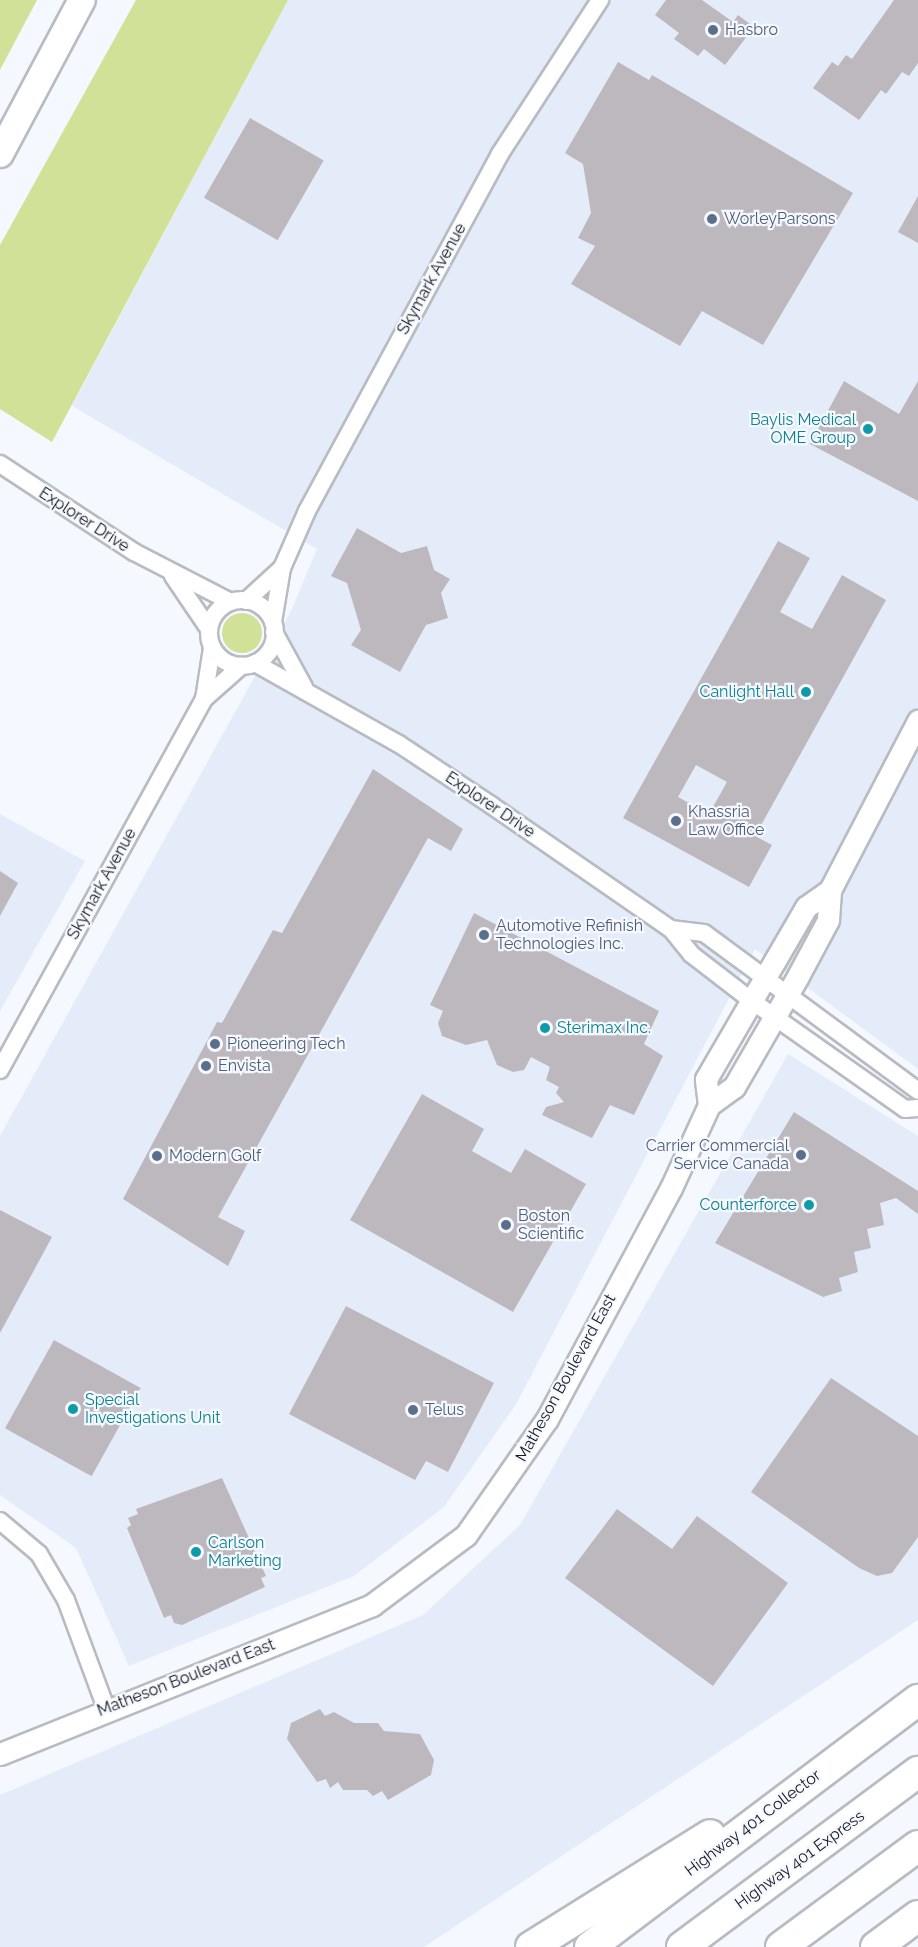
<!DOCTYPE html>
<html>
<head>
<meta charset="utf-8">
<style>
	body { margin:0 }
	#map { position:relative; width:918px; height:1947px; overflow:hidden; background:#f5f8ff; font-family:Raleway,sans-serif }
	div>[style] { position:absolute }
	.built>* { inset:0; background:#e5ecf9 }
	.green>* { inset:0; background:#d2e198 }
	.round { border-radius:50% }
	.building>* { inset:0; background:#bdb8bd; transform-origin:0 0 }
	.roads { filter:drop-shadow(2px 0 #b8bbc1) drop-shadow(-2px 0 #b8bbc1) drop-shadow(0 2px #b8bbc1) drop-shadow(0 -2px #b8bbc1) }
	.minor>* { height:16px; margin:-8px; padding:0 8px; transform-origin:8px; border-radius:8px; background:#fff }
	.minor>.ring { margin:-8px; padding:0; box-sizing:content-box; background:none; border:16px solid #fff; border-radius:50% }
	.tertiary>* { height:21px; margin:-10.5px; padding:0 10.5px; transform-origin:10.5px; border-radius:10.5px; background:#fff }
	.primary>* { height:26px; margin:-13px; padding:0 13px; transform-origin:13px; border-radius:13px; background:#fff }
	.motorway>* { height:30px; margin:-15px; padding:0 15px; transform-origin:15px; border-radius:15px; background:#fff }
	.dots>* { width:16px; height:16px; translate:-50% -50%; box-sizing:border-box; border:3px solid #f5f8ff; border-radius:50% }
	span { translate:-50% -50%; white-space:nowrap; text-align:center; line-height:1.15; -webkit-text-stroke:4.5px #f5f8ff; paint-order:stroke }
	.service-label { font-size:16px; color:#4e5e75 }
	.left { translate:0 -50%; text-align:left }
	.right { translate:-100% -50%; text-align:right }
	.street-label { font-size:16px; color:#17191b }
	.culture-label { font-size:16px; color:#0d838f }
</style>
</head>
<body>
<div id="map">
	<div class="built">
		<i style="clip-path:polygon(288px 0,918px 0,918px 1069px,755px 949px,515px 1406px,444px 1507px,354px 1576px,129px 1666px,76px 1548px,0 1495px,0 1136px,291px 611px,317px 549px,72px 406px)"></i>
		<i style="clip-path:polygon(0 814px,85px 861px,0 1011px)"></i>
		<i style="clip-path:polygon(788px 1054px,918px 1136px,918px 1620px,424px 1947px,0 1947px,0 1795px,423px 1615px,520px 1525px)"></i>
	</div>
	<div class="green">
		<i style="clip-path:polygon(0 0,37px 0,0 70px)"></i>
		<i style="clip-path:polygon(136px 0,288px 0,52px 442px,0 409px,0 245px)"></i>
		<i class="round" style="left:222px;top:613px;width:40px;height:40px"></i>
	</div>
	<div class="building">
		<i style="clip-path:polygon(666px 0,702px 0,733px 22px,738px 15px,754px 27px,725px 65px,704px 49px,698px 56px,674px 39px,679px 33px,655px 15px)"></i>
		<i style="clip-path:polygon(894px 0,918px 0,918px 63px,909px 76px,902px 72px,886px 94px,881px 90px,859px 120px,813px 88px,832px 62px,838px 66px,846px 55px,852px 59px)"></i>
		<i style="clip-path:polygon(618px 62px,649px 80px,652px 75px,853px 193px,763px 345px,702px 311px,680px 346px,571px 284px,595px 246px,578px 238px,591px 213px,583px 164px,565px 153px)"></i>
		<i style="left:250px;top:118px;width:85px;height:92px;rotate:30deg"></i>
		<i style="clip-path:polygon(918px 196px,918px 243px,898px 232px)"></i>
		<i style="clip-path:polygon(844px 381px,899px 414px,918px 381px,918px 501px,810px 444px)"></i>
		<i style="clip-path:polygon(357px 528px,401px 553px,427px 546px,434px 570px,450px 579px,441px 593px,448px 618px,426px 625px,400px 672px,351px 645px,361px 630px,347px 583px,331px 576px)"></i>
		<i style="clip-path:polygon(evenodd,778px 541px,810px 558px,780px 612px,812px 629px,842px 575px,886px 600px,755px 836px,772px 845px,749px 887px,623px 818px,778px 541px,696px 765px,727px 782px,709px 814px,678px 797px,696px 765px)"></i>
		<i style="clip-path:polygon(373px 769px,463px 829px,451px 851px,428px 838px,218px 1217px,245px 1231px,228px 1266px,123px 1199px,217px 1022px,222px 1023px,273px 930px,282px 933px)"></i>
		<i style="clip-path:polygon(0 871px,18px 883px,0 916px)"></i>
		<i style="clip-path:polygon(474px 913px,659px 1011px,644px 1044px,663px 1056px,634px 1115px,610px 1105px,592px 1138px,542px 1115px,546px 1107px,564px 1102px,556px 1093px,559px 1087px,546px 1080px,550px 1067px,531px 1057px,524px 1070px,513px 1072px,497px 1065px,487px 1040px,466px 1045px,442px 1036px,438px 1023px,443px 1011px,430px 1005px)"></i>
		<i style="clip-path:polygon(422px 1094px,484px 1129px,472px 1151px,511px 1173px,525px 1149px,586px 1184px,513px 1312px,350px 1220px)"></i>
		<i style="clip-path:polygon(794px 1112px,918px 1191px,918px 1214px,896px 1198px,880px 1203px,884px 1225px,867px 1229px,871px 1248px,854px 1252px,858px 1272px,839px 1278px,842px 1291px,823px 1297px,715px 1243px)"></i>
		<i style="clip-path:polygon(0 1210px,52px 1237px,0 1333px)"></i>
		<i style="clip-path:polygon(346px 1306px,494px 1383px,448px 1472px,426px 1461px,415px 1480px,289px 1414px)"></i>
		<i style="left:54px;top:1340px;width:99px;height:101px;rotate:29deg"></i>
		<i style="clip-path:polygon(831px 1378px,918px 1436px,918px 1537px,892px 1573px,877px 1576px,859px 1568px,751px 1492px)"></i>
		<i style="clip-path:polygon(222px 1478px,266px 1576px,261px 1578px,265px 1587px,182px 1625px,174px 1623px,171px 1615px,164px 1618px,127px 1528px,131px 1525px,128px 1518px,138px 1514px,136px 1509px)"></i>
		<i style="clip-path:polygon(617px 1509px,672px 1549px,697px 1516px,788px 1583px,713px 1686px,565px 1578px)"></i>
		<i style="clip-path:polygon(320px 1709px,325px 1716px,334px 1712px,354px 1723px,378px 1723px,384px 1731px,420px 1734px,434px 1760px,431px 1775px,388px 1800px,382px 1791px,373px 1796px,367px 1790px,343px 1790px,338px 1782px,330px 1788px,326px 1779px,317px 1782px,287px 1739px,291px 1723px)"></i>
	</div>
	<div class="roads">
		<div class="minor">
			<i style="left:0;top:464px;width:160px;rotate:33.3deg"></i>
			<i style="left:134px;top:552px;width:109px;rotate:27.3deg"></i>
			<i style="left:173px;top:576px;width:64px;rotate:55.8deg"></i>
			<i class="ring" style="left:209px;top:600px;width:50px;height:50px"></i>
			<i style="left:246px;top:601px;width:49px;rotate:-42.5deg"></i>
			<i style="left:273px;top:622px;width:55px;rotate:-80.5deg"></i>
			<i style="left:282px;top:568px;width:62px;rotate:-66.3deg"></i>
			<i style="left:307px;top:511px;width:406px;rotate:-61.6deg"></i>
			<i style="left:500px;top:154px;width:184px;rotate:-57deg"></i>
			<i style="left:274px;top:632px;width:63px;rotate:61.4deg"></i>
			<i style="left:255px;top:663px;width:165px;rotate:29.4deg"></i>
			<i style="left:399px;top:744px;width:110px;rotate:33.5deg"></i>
			<i style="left:491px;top:805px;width:219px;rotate:34.6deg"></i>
			<i style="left:671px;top:929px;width:32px;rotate:51deg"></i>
			<i style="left:691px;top:954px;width:77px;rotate:37.6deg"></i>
			<i style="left:752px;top:1001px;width:187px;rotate:35.2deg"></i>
			<i style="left:905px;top:1109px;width:13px;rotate:-4deg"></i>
			<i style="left:204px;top:699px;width:52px;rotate:-81.1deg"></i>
			<i style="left:671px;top:929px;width:33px;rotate:7deg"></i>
			<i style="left:704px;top:933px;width:266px;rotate:36.4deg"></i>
			<i style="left:0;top:1070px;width:423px;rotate:-61.2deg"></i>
			<i style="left:204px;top:699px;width:50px;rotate:-41.7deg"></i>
			<i style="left:0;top:1521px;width:51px;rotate:40.2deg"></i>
			<i style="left:39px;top:1554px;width:53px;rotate:59.6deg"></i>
			<i style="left:66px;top:1600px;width:115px;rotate:69.7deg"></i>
		</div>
		<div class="tertiary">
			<i style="left:709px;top:1105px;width:26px;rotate:-97deg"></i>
			<i style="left:706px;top:1079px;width:199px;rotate:-59.8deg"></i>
			<i style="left:806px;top:907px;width:29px;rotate:-35deg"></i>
			<i style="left:830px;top:890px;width:191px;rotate:-62.5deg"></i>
			<i style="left:0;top:1754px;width:401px;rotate:-21.8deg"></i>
			<i style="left:372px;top:1605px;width:117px;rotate:-36.7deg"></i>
			<i style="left:466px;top:1535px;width:141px;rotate:-55.1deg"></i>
			<i style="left:547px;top:1419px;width:262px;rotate:-61.8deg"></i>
			<i style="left:671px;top:1188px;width:91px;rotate:-65.4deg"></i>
			<i style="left:709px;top:1105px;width:31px;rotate:-36deg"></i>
			<i style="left:734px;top:1087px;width:128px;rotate:-60deg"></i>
			<i style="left:798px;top:976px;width:64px;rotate:-61.8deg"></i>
			<i style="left:828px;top:920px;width:30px;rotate:-86deg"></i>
		</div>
		<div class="primary">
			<i style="left:0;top:154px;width:174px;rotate:-62deg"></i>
		</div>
		<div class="motorway">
			<i style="left:531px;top:1947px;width:211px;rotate:-32deg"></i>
			<i style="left:590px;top:1947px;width:411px;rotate:-37deg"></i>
			<i style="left:682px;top:1947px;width:294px;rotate:-36.6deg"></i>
			<i style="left:781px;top:1947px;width:170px;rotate:-36.4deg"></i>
			<i style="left:876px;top:1947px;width:52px;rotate:-36.4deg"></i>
		</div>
	</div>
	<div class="dots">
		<i style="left:713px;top:30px;background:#5c6f8a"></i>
		<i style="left:712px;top:219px;background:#5c6f8a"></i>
		<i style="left:868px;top:429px;background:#0f9aa8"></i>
		<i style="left:806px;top:692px;background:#0f9aa8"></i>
		<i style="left:676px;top:821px;background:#5c6f8a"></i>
		<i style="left:484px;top:935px;background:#5c6f8a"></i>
		<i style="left:545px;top:1028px;background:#0f9aa8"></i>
		<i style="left:215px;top:1044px;background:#5c6f8a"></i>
		<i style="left:206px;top:1066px;background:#5c6f8a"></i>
		<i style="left:801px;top:1155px;background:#5c6f8a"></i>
		<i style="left:157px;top:1156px;background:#5c6f8a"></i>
		<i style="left:809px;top:1205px;background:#0f9aa8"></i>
		<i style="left:506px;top:1225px;background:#5c6f8a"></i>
		<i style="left:73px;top:1409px;background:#0f9aa8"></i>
		<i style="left:413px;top:1410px;background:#5c6f8a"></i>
		<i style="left:196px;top:1552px;background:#0f9aa8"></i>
	</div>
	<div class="service-label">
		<span class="left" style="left:725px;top:30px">Hasbro</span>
		<span class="left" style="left:724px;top:219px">WorleyParsons</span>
		<span class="left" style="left:688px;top:821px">Khassria<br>Law Office</span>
		<span class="left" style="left:496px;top:935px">Automotive Refinish<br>Technologies Inc.</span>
		<span class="left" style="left:227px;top:1044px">Pioneering Tech</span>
		<span class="left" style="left:218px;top:1066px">Envista</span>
		<span class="right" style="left:789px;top:1155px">Carrier Commercial<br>Service Canada</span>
		<span class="left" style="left:169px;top:1156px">Modern Golf</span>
		<span class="left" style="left:518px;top:1225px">Boston<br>Scientific</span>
		<span class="left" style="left:425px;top:1410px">Telus</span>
	</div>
	<div class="street-label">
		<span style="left:432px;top:279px;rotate:-61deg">Skymark Avenue</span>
		<span style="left:84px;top:520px;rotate:33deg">Explorer Drive</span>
		<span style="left:490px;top:805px;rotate:34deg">Explorer Drive</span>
		<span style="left:102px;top:884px;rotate:-61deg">Skymark Avenue</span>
		<span style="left:566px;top:1378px;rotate:-61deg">Matheson Boulevard East</span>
		<span style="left:186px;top:1678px;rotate:-21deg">Matheson Boulevard East</span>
		<span style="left:753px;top:1823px;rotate:-37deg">Highway 401 Collector</span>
		<span style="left:800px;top:1860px;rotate:-36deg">Highway 401 Express</span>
	</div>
	<div class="culture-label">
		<span class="right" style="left:856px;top:429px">Baylis Medical<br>OME Group</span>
		<span class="right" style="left:794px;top:692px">Canlight Hall</span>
		<span class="left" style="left:557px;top:1028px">Sterimax Inc.</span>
		<span class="right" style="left:797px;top:1205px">Counterforce</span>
		<span class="left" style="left:85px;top:1409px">Special<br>Investigations Unit</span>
		<span class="left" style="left:208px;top:1552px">Carlson<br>Marketing</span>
	</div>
</div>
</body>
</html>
